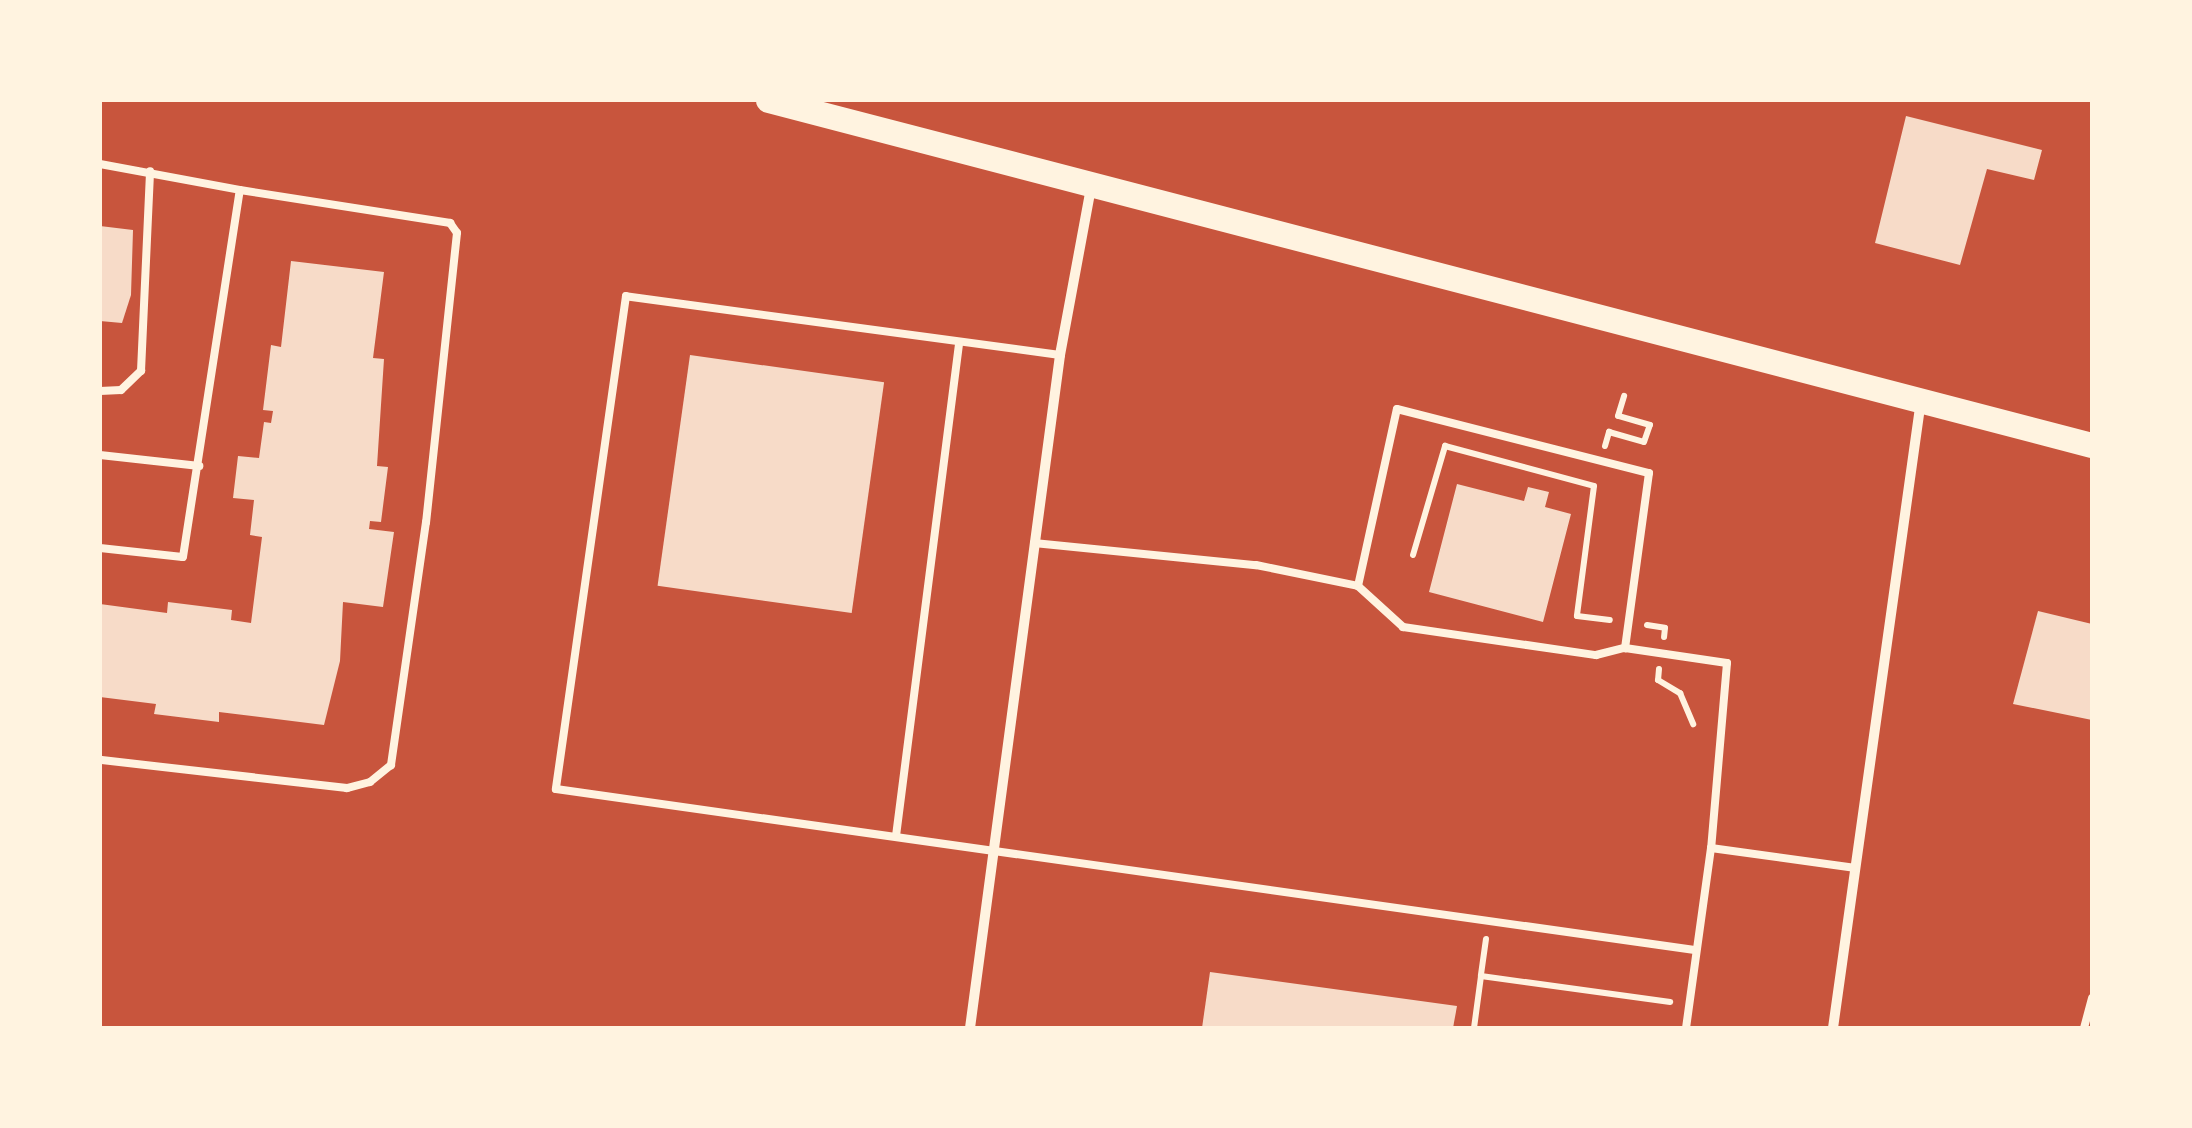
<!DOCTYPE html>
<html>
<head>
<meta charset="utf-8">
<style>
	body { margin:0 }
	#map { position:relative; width:2192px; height:1128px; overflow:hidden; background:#c8553d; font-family:Lora,serif }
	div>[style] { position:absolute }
	.building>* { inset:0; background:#f7dbc8; transform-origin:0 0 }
	.path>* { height:6px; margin:-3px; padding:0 3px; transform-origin:3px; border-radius:3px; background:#fff3e0 }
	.service>* { height:8px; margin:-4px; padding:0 4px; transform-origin:4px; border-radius:4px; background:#fff3e0 }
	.minor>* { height:10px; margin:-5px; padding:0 5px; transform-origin:5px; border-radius:5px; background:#fff3e0 }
	.primary>* { height:25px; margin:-12.5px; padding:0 12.5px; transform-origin:12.5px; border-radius:12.5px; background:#fff3e0 }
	span { translate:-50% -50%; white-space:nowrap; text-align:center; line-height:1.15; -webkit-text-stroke:10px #fff3e0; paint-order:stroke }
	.frame { position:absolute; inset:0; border:102px solid #fff3e0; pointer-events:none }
</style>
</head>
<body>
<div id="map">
	<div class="building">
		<i style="clip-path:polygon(1906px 116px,2042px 150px,2034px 180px,1987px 169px,1960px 265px,1875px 243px)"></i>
		<i style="clip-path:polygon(100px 226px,133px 230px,131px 295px,122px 323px,100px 321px)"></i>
		<i style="clip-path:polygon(291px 261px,384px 272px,373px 358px,384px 359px,377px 466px,388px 467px,381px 522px,370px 521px,369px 529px,394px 532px,383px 607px,343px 602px,340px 661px,324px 725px,219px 712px,219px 722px,154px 714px,156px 704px,100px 697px,100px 604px,167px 613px,168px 602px,232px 610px,231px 620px,251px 623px,262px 537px,250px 535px,254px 500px,233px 498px,238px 456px,259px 458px,264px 422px,271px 423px,273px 411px,263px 410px,271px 345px,281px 347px)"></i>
		<i style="left:690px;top:355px;width:196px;height:233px;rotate:8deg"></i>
		<i style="clip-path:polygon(1457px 484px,1524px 501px,1528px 487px,1549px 492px,1545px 507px,1571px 514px,1543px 622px,1429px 592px)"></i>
		<i style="clip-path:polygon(2038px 611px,2092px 624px,2092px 720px,2013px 704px)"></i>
		<i style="clip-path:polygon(1210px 972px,1457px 1006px,1453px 1028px,1202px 1028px)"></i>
	</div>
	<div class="path">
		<i style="left:1605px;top:446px;width:15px;rotate:-74deg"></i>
		<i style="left:1609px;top:432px;width:36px;rotate:16deg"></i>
		<i style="left:1644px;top:442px;width:18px;rotate:-71deg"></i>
		<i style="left:1650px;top:425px;width:33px;rotate:-164deg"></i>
		<i style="left:1618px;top:416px;width:21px;rotate:-73deg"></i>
		<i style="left:1413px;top:555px;width:114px;rotate:-73.6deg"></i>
		<i style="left:1445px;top:446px;width:154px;rotate:15deg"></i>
		<i style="left:1594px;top:486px;width:131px;rotate:97.5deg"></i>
		<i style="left:1577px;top:616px;width:33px;rotate:7deg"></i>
		<i style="left:1647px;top:625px;width:18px;rotate:9deg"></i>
		<i style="left:1665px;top:628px;width:9px;rotate:96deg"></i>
		<i style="left:1659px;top:669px;width:11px;rotate:95deg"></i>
		<i style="left:1658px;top:680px;width:26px;rotate:31deg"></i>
		<i style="left:1680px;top:693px;width:34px;rotate:67deg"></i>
		<i style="left:1486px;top:939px;width:37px;rotate:98deg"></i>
		<i style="left:1481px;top:976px;width:191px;rotate:7.8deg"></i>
		<i style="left:1474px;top:1028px;width:52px;rotate:-82.3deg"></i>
	</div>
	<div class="service">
		<i style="left:100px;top:164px;width:142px;rotate:10.5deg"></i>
		<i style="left:1060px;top:355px;width:438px;rotate:-172.3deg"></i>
		<i style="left:626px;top:296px;width:498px;rotate:98.1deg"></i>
		<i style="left:556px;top:789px;width:1150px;rotate:8.05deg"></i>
		<i style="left:100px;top:391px;width:21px;rotate:-3deg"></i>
		<i style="left:121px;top:390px;width:28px;rotate:-44deg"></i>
		<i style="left:141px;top:371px;width:200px;rotate:-87.4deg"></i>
		<i style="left:100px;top:455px;width:100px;rotate:6.3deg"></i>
		<i style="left:1034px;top:543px;width:223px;rotate:5.7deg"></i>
		<i style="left:1256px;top:565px;width:104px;rotate:11.6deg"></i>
		<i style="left:1358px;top:586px;width:61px;rotate:42.3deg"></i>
		<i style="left:1403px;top:627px;width:195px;rotate:8.3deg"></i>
		<i style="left:1596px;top:655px;width:30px;rotate:-14deg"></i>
		<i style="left:1625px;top:648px;width:103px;rotate:8.4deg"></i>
		<i style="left:1727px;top:663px;width:186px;rotate:94.9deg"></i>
		<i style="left:1711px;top:848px;width:182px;rotate:97.9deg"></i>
		<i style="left:100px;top:548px;width:83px;rotate:6.2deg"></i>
		<i style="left:183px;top:557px;width:371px;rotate:-81.2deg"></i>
		<i style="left:240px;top:190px;width:213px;rotate:8.9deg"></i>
		<i style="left:450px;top:223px;width:12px;rotate:55deg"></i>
		<i style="left:457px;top:233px;width:291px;rotate:96.1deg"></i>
		<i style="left:426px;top:522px;width:246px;rotate:98.2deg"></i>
		<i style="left:391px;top:765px;width:27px;rotate:141deg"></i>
		<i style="left:370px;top:782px;width:24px;rotate:165deg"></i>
		<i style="left:347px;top:788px;width:249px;rotate:-173.5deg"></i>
		<i style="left:1358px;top:586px;width:181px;rotate:-77.6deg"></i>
		<i style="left:1397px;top:409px;width:260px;rotate:14.3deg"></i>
		<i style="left:1649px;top:473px;width:177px;rotate:97.8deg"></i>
		<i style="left:896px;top:836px;width:498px;rotate:-82.7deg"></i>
		<i style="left:1711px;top:848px;width:146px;rotate:7.9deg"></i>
		<i style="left:2084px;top:1028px;width:31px;rotate:-75deg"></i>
	</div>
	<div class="minor">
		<i style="left:970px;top:1028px;width:679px;rotate:-82.38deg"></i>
		<i style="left:1060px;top:355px;width:175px;rotate:-79.5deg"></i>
		<i style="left:1833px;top:1028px;width:634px;rotate:-82.02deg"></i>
	</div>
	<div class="primary">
		<i style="left:768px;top:100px;width:1368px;rotate:14.61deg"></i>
	</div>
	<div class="frame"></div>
</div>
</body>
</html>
